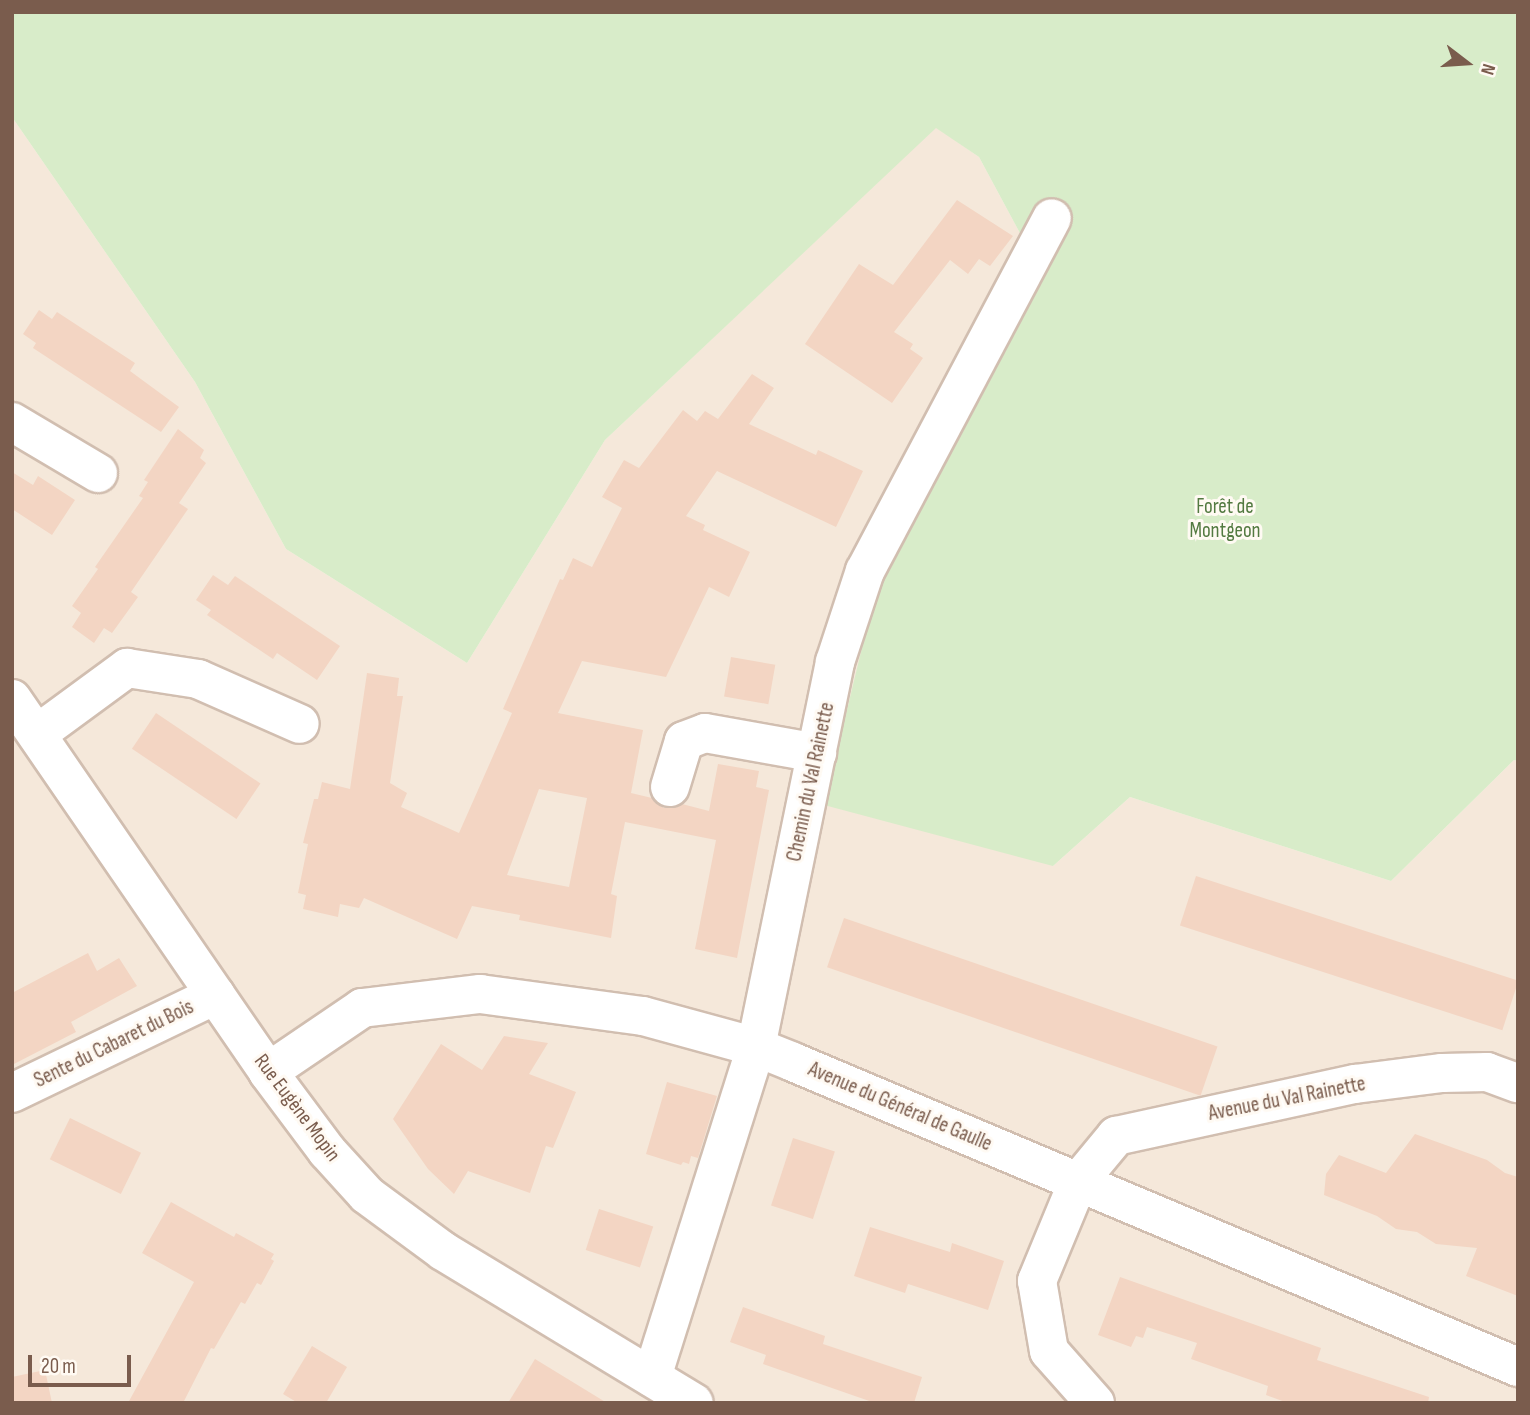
<!DOCTYPE html>
<html>
<head>
<meta charset="utf-8">
<style>
	body { margin:0 }
	#map { position:relative; width:1530px; height:1415px; overflow:hidden; background:#fdf6ec; font-family:"Sofia Sans Condensed",sans-serif }
	div>[style] { position:absolute }
	.residential>* { inset:0; background:#f5e8da }
	.green>* { inset:0; background:#d8ecc9 }
	.building>* { inset:0; background:#f3d5c3; transform-origin:0 0 }
	.roads { filter:drop-shadow(2px 0 #d1beb0) drop-shadow(-2px 0 #d1beb0) drop-shadow(0 2px #d1beb0) drop-shadow(0 -2px #d1beb0) }
	.street>* { height:38px; margin:-19px; padding:0 19px; transform-origin:19px; border-radius:19px; background:#fff }
	.secondary>* { height:38px; margin:-19px; padding:0 19px; transform-origin:19px; border-radius:19px; background:#fff }
	span { translate:-50% -50%; white-space:nowrap; text-align:center; line-height:1.15; -webkit-text-stroke:6px #fffaf3; paint-order:stroke }
	.park-label { font-size:21px; color:#537a41 }
	.street-label { font-size:21px; color:#7a5c4d }
	.frame { position:absolute; inset:0; border:14px solid #7a5c4d; pointer-events:none }
	.north { position:absolute; left:1432px; top:28px; width:70px; height:70px; -webkit-text-stroke:5px #fffaf3; paint-order:stroke; rotate:107deg; font-size:19px; font-weight:700; line-height:28px; text-align:center; color:#7a5c4d }
	.north::after { content:''; display:block; margin:auto; width:24px; height:32px; background:#7a5c4d; clip-path:polygon(50% 0,100% 100%,50% 72%,0 100%) }
	.scale { position:absolute; left:28px; top:1355px; width:103px; height:32px; box-sizing:border-box; border:4px solid #7a5c4d; border-top:0; padding-left:9px; font-size:21px; line-height:24px; white-space:nowrap; color:#7a5c4d; -webkit-text-stroke:5px #fffaf3; paint-order:stroke }
</style>
</head>
<body>
<div id="map">
	<div class="residential">
		<i style="clip-path:polygon(12px 117px,195px 382px,286px 549px,467px 663px,605px 440px,936px 127px,979px 157px,1035px 261px,1053px 866px,1130px 797px,1391px 881px,1514px 760px,1518px 761px,1518px 1403px,12px 1403px)"></i>
	</div>
	<div class="green">
		<i style="clip-path:polygon(12px 12px,1518px 12px,1518px 761px,1514px 760px,1391px 881px,1130px 797px,1053px 866px,824px 805px,896px 507px,1035px 261px,979px 157px,936px 128px,605px 440px,467px 663px,286px 549px,195px 382px,12px 117px)"></i>
	</div>
	<div class="building">
		<i style="clip-path:polygon(957px 200px,1013px 236px,990px 266px,979px 259px,968px 274px,950px 260px,894px 332px,913px 344px,910px 349px,923px 358px,892px 403px,805px 344px,859px 264px,893px 285px)"></i>
		<i style="clip-path:polygon(39px 310px,52px 319px,57px 312px,135px 363px,130px 371px,179px 407px,161px 432px,33px 348px,36px 343px,23px 334px)"></i>
		<i style="clip-path:polygon(evenodd,752px 374px,774px 388px,749px 424px,816px 455px,818px 450px,863px 471px,836px 527px,717px 471px,686px 516px,705px 525px,703px 530px,750px 552px,729px 597px,709px 587px,666px 677px,582px 661px,558px 713px,643px 730px,631px 793px,652px 798px,664px 808px,682px 804px,709px 811px,718px 764px,759px 771px,756px 787px,769px 790px,737px 958px,695px 949px,716px 840px,625px 822px,611px 894px,617px 896px,611px 938px,519px 920px,520px 915px,472px 906px,457px 939px,364px 898px,359px 908px,340px 904px,338px 917px,303px 909px,306px 895px,298px 893px,308px 844px,303px 843px,314px 799px,318px 799px,322px 782px,350px 789px,367px 673px,399px 678px,397px 696px,403px 696px,390px 783px,407px 793px,401px 807px,459px 833px,512px 713px,503px 709px,560px 579px,563px 580px,573px 558px,592px 567px,622px 508px,602px 497px,624px 460px,639px 468px,683px 410px,697px 421px,705px 411px,718px 419px,752px 374px,539px 789px,587px 798px,569px 887px,507px 875px,539px 789px)"></i>
		<i style="clip-path:polygon(178px 429px,204px 450px,200px 458px,206px 463px,179px 503px,188px 509px,131px 592px,138px 597px,112px 633px,104px 628px,94px 643px,72px 627px,81px 613px,72px 606px,98px 569px,95px 567px,143px 498px,139px 496px,148px 482px,144px 480px)"></i>
		<i style="clip-path:polygon(12px 472px,33px 485px,38px 476px,75px 500px,52px 535px,12px 509px)"></i>
		<i style="clip-path:polygon(213px 575px,228px 585px,235px 576px,340px 646px,317px 680px,277px 653px,273px 659px,207px 615px,211px 610px,196px 600px)"></i>
		<i style="left:731px;top:657px;width:45px;height:40px;rotate:10deg"></i>
		<i style="left:156px;top:713px;width:126px;height:43px;rotate:34deg"></i>
		<i style="left:1196px;top:876px;width:339px;height:52px;rotate:18deg"></i>
		<i style="left:844px;top:918px;width:395px;height:52px;rotate:19deg"></i>
		<i style="clip-path:polygon(88px 953px,97px 971px,119px 958px,137px 986px,71px 1022px,76px 1032px,12px 1065px,12px 993px)"></i>
		<i style="clip-path:polygon(504px 1036px,548px 1043px,529px 1074px,576px 1092px,553px 1148px,546px 1146px,530px 1193px,468px 1171px,454px 1194px,428px 1169px,393px 1119px,441px 1044px,482px 1070px)"></i>
		<i style="clip-path:polygon(667px 1082px,717px 1096px,698px 1158px,691px 1156px,689px 1164px,683px 1162px,681px 1165px,646px 1154px)"></i>
		<i style="left:70px;top:1118px;width:79px;height:46px;rotate:26deg"></i>
		<i style="clip-path:polygon(1415px 1134px,1487px 1160px,1505px 1173px,1518px 1177px,1518px 1296px,1466px 1276px,1477px 1248px,1436px 1244px,1417px 1232px,1396px 1229px,1377px 1216px,1324px 1195px,1326px 1174px,1339px 1155px,1386px 1173px)"></i>
		<i style="left:793px;top:1138px;width:44px;height:71px;rotate:18deg"></i>
		<i style="clip-path:polygon(171px 1202px,234px 1237px,236px 1233px,274px 1254px,271px 1259px,274px 1261px,261px 1285px,257px 1283px,245px 1304px,241px 1302px,214px 1349px,211px 1348px,183px 1403px,128px 1403px,194px 1282px,142px 1253px)"></i>
		<i style="left:599px;top:1209px;width:57px;height:43px;rotate:18deg"></i>
		<i style="clip-path:polygon(870px 1227px,950px 1252px,952px 1243px,1004px 1261px,988px 1310px,908px 1284px,905px 1293px,854px 1276px)"></i>
		<i style="clip-path:polygon(1120px 1277px,1321px 1348px,1317px 1360px,1429px 1397px,1428px 1403px,1288px 1403px,1266px 1395px,1268px 1386px,1191px 1359px,1197px 1343px,1147px 1327px,1143px 1338px,1136px 1336px,1131px 1347px,1098px 1335px)"></i>
		<i style="clip-path:polygon(743px 1307px,825px 1336px,823px 1344px,922px 1377px,914px 1403px,875px 1403px,763px 1364px,766px 1355px,730px 1342px)"></i>
		<i style="clip-path:polygon(312px 1346px,347px 1367px,326px 1403px,298px 1403px,283px 1394px)"></i>
		<i style="clip-path:polygon(535px 1359px,607px 1403px,508px 1403px)"></i>
		<i style="clip-path:polygon(45px 1370px,52px 1403px,12px 1403px,12px 1377px)"></i>
	</div>
	<div class="roads">
		<div class="street">
			<i style="left:12px;top:422px;width:100px;rotate:30.7deg"></i>
			<i style="left:37px;top:734px;width:112px;rotate:-36.3deg"></i>
			<i style="left:127px;top:668px;width:72px;rotate:8.8deg"></i>
			<i style="left:198px;top:679px;width:111px;rotate:23.8deg"></i>
			<i style="left:670px;top:787px;width:48px;rotate:-73.1deg"></i>
			<i style="left:684px;top:741px;width:22px;rotate:-21deg"></i>
			<i style="left:705px;top:733px;width:114px;rotate:10.1deg"></i>
			<i style="left:12px;top:1093px;width:226px;rotate:-25.7deg"></i>
			<i style="left:652px;top:1377px;width:346px;rotate:-72.5deg"></i>
			<i style="left:756px;top:1047px;width:393px;rotate:-78.4deg"></i>
			<i style="left:835px;top:662px;width:96px;rotate:-71.8deg"></i>
			<i style="left:865px;top:571px;width:399px;rotate:-62.1deg"></i>
			<i style="left:1095px;top:1403px;width:69px;rotate:-131.5deg"></i>
			<i style="left:1049px;top:1351px;width:71px;rotate:-99.7deg"></i>
			<i style="left:1037px;top:1281px;width:107px;rotate:-67.5deg"></i>
			<i style="left:1078px;top:1182px;width:60px;rotate:-50.4deg"></i>
			<i style="left:1116px;top:1136px;width:245px;rotate:-12.3deg"></i>
			<i style="left:1355px;top:1084px;width:88px;rotate:-7.2deg"></i>
			<i style="left:1442px;top:1073px;width:45px;rotate:-1.3deg"></i>
			<i style="left:1487px;top:1072px;width:33px;rotate:20deg"></i>
		</div>
		<div class="secondary">
			<i style="left:12px;top:699px;width:452px;rotate:55.5deg"></i>
			<i style="left:268px;top:1072px;width:99px;rotate:53.2deg"></i>
			<i style="left:327px;top:1151px;width:59px;rotate:47.7deg"></i>
			<i style="left:367px;top:1195px;width:94px;rotate:36.4deg"></i>
			<i style="left:443px;top:1251px;width:293px;rotate:31.2deg"></i>
			<i style="left:268px;top:1072px;width:114px;rotate:-34.2deg"></i>
			<i style="left:362px;top:1008px;width:119px;rotate:-6.8deg"></i>
			<i style="left:480px;top:994px;width:164px;rotate:7.7deg"></i>
			<i style="left:643px;top:1016px;width:117px;rotate:15.3deg"></i>
			<i style="left:756px;top:1047px;width:40px;rotate:22deg"></i>
			<i style="left:793px;top:1062px;width:787px;rotate:22.82deg"></i>
		</div>
	</div>
	<div class="park-label">
		<span style="left:1225px;top:519px">Forêt de<br>Montgeon</span>
	</div>
	<div class="street-label">
		<span style="left:811px;top:782px;rotate:-78deg">Chemin du Val Rainette</span>
		<span style="left:114px;top:1044px;rotate:-26deg">Sente du Cabaret du Bois</span>
		<span style="left:1287px;top:1099px;rotate:-11deg">Avenue du Val Rainette</span>
		<span style="left:900px;top:1107px;rotate:23deg">Avenue du Général de Gaulle</span>
		<span style="left:297px;top:1108px;rotate:53deg">Rue Eugène Mopin</span>
	</div>
	<div class="frame"></div>
	<div class="north">N</div>
	<div class="scale">20 m</div>
</div>
</body>
</html>
